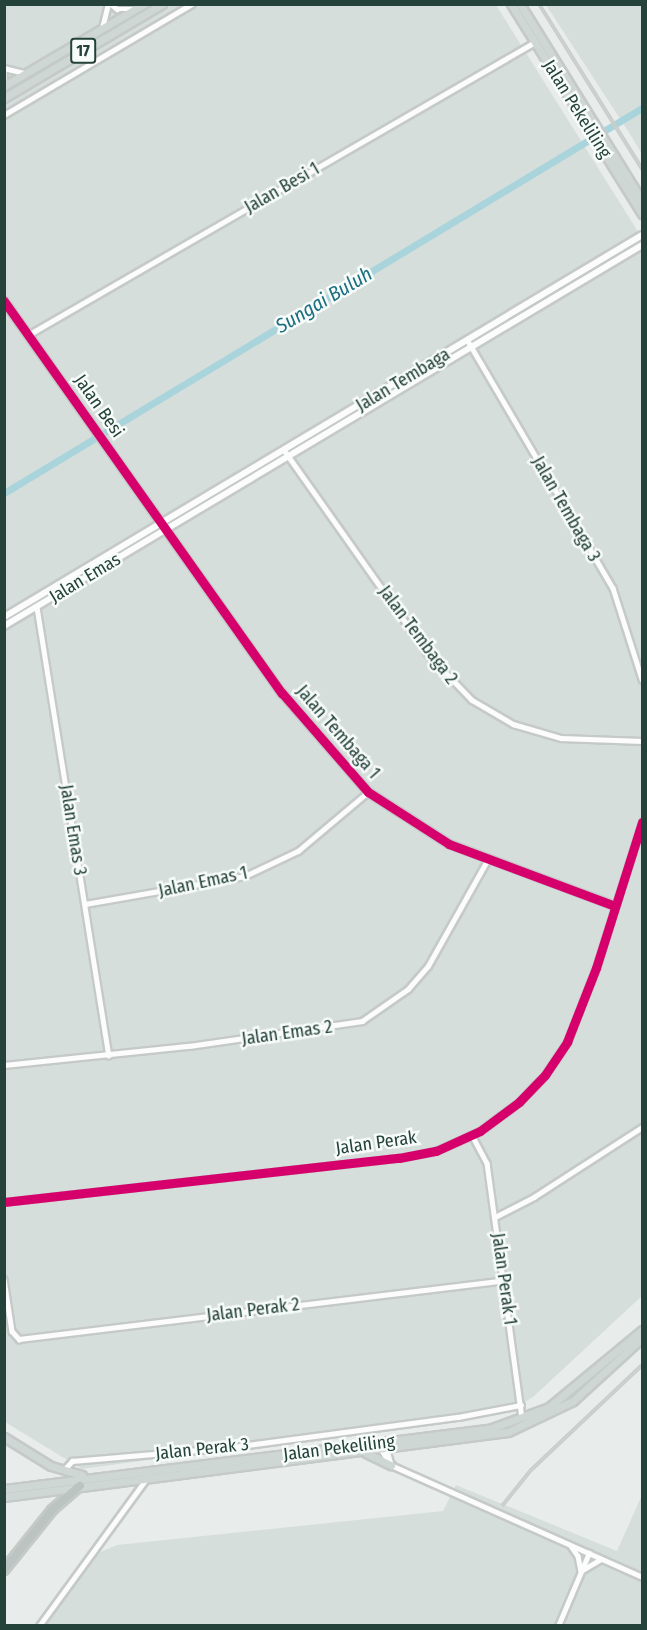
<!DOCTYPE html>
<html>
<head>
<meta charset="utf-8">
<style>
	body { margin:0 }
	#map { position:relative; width:647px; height:1630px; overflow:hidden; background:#e8edeb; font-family:"Fira Sans Condensed",sans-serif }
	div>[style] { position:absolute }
	.built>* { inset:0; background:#d6dedb }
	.river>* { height:7px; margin:-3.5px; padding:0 3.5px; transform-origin:3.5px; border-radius:3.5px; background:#a9d4db }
	.roads { filter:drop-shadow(2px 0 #c5cac8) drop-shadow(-2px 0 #c5cac8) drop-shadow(0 2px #c5cac8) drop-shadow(0 -2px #c5cac8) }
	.street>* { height:4.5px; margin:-2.25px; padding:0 2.25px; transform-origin:2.25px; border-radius:2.25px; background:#fcfcfc }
	.secondary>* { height:6px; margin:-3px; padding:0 3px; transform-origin:3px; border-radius:3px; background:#fcfcfc }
	.primary>* { height:7px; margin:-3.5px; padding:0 3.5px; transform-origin:3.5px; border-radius:3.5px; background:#cfd7d5 }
	.highway>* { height:8px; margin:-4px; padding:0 4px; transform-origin:4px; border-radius:4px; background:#bcc4c2 }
	.rail>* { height:4px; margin-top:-2px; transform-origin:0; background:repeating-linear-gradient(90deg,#f7fbf9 0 4.5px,#c9cdcc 0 9px); box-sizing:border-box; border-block:2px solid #c9cdcc }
	.cycleway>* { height:9px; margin:-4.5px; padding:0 4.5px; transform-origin:4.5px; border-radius:4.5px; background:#d6006c }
	span { translate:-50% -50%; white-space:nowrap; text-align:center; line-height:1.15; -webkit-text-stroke:5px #f7fbf9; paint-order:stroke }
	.shield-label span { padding:2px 4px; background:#f7fbf9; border:2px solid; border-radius:4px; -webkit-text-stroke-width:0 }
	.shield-label { font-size:16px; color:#24423a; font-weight:700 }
	.street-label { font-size:18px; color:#24423a }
	.water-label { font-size:20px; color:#1c6f80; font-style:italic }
	.frame { position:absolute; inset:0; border:6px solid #24423a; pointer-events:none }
</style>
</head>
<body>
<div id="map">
	<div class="built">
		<i style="clip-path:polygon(4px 5px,496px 5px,642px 238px,642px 1296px,533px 1397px,512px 1410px,82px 1469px,5px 1422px)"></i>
		<i style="clip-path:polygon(546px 5px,642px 5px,642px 154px,628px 131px)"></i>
		<i style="clip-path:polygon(456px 1485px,617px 1551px,642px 1495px,642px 1625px,42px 1626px,93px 1555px,117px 1545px,443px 1511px)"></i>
	</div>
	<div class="river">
		<i style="left:4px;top:493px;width:745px;rotate:-31.11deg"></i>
	</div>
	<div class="roads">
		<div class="street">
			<i style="left:111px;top:4px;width:8px;rotate:40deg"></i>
			<i style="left:117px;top:9px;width:16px"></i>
			<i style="left:102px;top:28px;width:25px;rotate:-76deg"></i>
			<i style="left:4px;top:68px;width:21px;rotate:14deg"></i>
			<i style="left:4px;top:72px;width:12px;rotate:90deg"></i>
			<i style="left:4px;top:115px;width:218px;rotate:-30.6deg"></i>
			<i style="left:28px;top:335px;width:586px;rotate:-30.02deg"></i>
			<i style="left:468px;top:341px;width:286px;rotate:59.6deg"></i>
			<i style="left:613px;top:588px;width:96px;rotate:72.3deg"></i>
			<i style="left:284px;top:450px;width:248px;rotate:54.8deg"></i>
			<i style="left:427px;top:653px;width:65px;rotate:46.2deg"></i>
			<i style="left:472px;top:700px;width:48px;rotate:30.3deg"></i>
			<i style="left:513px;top:724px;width:50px;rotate:16.3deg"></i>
			<i style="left:561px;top:738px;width:81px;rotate:2.1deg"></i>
			<i style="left:37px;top:607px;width:454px;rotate:80.9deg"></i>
			<i style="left:85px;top:904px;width:162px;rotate:-9.9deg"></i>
			<i style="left:245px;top:876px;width:59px;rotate:-25.3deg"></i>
			<i style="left:298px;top:851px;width:92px;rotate:-40.1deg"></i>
			<i style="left:4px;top:1065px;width:186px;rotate:-5.9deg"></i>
			<i style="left:189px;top:1046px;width:175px;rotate:-8.2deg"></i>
			<i style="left:362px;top:1021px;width:56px;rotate:-34.8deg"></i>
			<i style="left:408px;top:989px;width:30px;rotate:-49deg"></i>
			<i style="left:428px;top:966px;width:120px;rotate:-60.7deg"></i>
			<i style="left:472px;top:1135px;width:32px;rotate:62deg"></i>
			<i style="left:487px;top:1163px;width:256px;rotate:82.2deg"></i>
			<i style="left:4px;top:1202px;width:397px;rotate:-6.4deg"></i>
			<i style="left:399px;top:1158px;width:38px;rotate:-11deg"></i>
			<i style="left:436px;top:1151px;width:48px;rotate:-24.4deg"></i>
			<i style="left:480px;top:1131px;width:49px;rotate:-36.6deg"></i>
			<i style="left:519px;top:1102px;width:37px;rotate:-46deg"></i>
			<i style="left:545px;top:1075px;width:40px;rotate:-56deg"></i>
			<i style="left:567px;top:1042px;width:79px;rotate:-68.6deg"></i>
			<i style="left:596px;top:968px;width:153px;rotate:-72.5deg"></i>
			<i style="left:495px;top:1217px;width:44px;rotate:-27.1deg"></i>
			<i style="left:534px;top:1197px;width:129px;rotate:-32.9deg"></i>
			<i style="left:4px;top:1279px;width:53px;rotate:81.3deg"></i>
			<i style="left:12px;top:1331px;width:11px;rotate:49deg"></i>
			<i style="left:19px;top:1339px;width:489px;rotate:-6.9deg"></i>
			<i style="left:380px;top:1447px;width:21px;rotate:59deg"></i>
			<i style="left:391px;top:1465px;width:275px;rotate:24deg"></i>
			<i style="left:386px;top:1447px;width:19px;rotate:74deg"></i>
			<i style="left:64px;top:1470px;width:12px;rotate:-48deg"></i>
			<i style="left:72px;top:1461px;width:154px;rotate:-4.9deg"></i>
			<i style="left:225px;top:1448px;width:235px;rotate:-7.6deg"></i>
			<i style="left:458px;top:1417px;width:64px;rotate:-10.8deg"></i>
			<i style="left:571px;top:1546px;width:12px;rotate:55deg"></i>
			<i style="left:578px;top:1556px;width:15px;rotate:79deg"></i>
			<i style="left:581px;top:1571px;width:23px;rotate:-31deg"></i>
			<i style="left:39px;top:1626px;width:183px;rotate:-53.9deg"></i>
			<i style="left:558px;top:1626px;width:79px;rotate:-67deg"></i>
		</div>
		<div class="secondary">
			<i style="left:4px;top:301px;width:481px;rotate:54.7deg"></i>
			<i style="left:282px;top:693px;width:131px;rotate:49deg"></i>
			<i style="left:368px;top:792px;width:96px;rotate:32.7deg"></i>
			<i style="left:449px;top:844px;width:177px;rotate:20.5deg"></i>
			<i style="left:4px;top:617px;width:744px;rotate:-30.91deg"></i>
			<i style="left:4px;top:626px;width:743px;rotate:-30.84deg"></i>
		</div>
		<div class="primary">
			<i style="left:511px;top:4px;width:248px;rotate:58deg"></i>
			<i style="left:520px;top:4px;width:232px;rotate:58.2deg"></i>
			<i style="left:4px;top:86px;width:162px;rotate:-30.4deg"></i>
			<i style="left:4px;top:98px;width:184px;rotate:-30.7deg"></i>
			<i style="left:4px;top:1437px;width:55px;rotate:31.7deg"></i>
			<i style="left:51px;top:1466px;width:32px;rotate:16deg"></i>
			<i style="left:366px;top:1453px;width:28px;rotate:26deg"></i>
			<i style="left:4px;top:1489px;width:489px;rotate:-7.1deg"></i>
			<i style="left:489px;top:1429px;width:64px;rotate:-20.1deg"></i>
			<i style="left:549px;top:1407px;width:121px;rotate:-39.6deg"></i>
			<i style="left:4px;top:1497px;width:508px;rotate:-7.35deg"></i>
			<i style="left:508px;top:1432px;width:72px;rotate:-25.5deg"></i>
			<i style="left:573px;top:1401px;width:93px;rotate:-42.4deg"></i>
		</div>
		<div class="highway">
			<i style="left:4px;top:1570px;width:77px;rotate:-51.3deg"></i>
			<i style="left:52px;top:1510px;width:37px;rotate:-41deg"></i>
		</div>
	</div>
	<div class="rail">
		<i style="left:539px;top:4px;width:195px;rotate:58deg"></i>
		<i style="left:502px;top:1506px;width:45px;rotate:-51.3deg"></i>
		<i style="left:530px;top:1471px;width:154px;rotate:-43.4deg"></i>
	</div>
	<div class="cycleway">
		<i style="left:4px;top:301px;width:481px;rotate:54.7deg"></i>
		<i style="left:282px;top:693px;width:131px;rotate:49deg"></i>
		<i style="left:368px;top:792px;width:96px;rotate:32.7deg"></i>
		<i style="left:449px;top:844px;width:177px;rotate:20.5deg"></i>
		<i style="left:4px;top:1202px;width:397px;rotate:-6.4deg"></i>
		<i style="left:399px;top:1158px;width:38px;rotate:-11deg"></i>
		<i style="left:436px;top:1151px;width:48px;rotate:-24.4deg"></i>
		<i style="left:480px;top:1131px;width:49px;rotate:-36.6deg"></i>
		<i style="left:519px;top:1102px;width:37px;rotate:-46deg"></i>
		<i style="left:545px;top:1075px;width:40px;rotate:-56deg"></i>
		<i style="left:567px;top:1042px;width:79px;rotate:-68.6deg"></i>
		<i style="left:596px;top:968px;width:153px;rotate:-72.5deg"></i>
	</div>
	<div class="shield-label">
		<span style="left:83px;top:51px">17</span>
	</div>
	<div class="street-label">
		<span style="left:577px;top:109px;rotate:58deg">Jalan Pekeliling</span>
		<span style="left:282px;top:188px;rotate:-30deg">Jalan Besi 1</span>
		<span style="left:403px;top:380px;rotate:-31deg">Jalan Tembaga</span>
		<span style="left:99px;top:406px;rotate:55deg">Jalan Besi</span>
		<span style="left:566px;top:509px;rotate:60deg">Jalan Tembaga 3</span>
		<span style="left:85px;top:578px;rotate:-31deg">Jalan Emas</span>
		<span style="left:418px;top:635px;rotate:53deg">Jalan Tembaga 2</span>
		<span style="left:338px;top:732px;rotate:49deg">Jalan Tembaga 1</span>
		<span style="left:73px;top:830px;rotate:81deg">Jalan Emas 3</span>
		<span style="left:203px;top:882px;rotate:-12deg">Jalan Emas 1</span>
		<span style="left:287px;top:1033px;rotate:-8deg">Jalan Emas 2</span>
		<span style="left:376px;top:1143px;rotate:-8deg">Jalan Perak</span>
		<span style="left:504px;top:1279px;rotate:82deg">Jalan Perak 1</span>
		<span style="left:253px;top:1310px;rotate:-7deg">Jalan Perak 2</span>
		<span style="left:339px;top:1448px;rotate:-7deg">Jalan Pekeliling</span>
		<span style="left:202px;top:1449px;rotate:-6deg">Jalan Perak 3</span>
	</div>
	<div class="water-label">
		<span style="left:324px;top:300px;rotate:-31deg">Sungai Buluh</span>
	</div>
	<div class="frame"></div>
</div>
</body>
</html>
